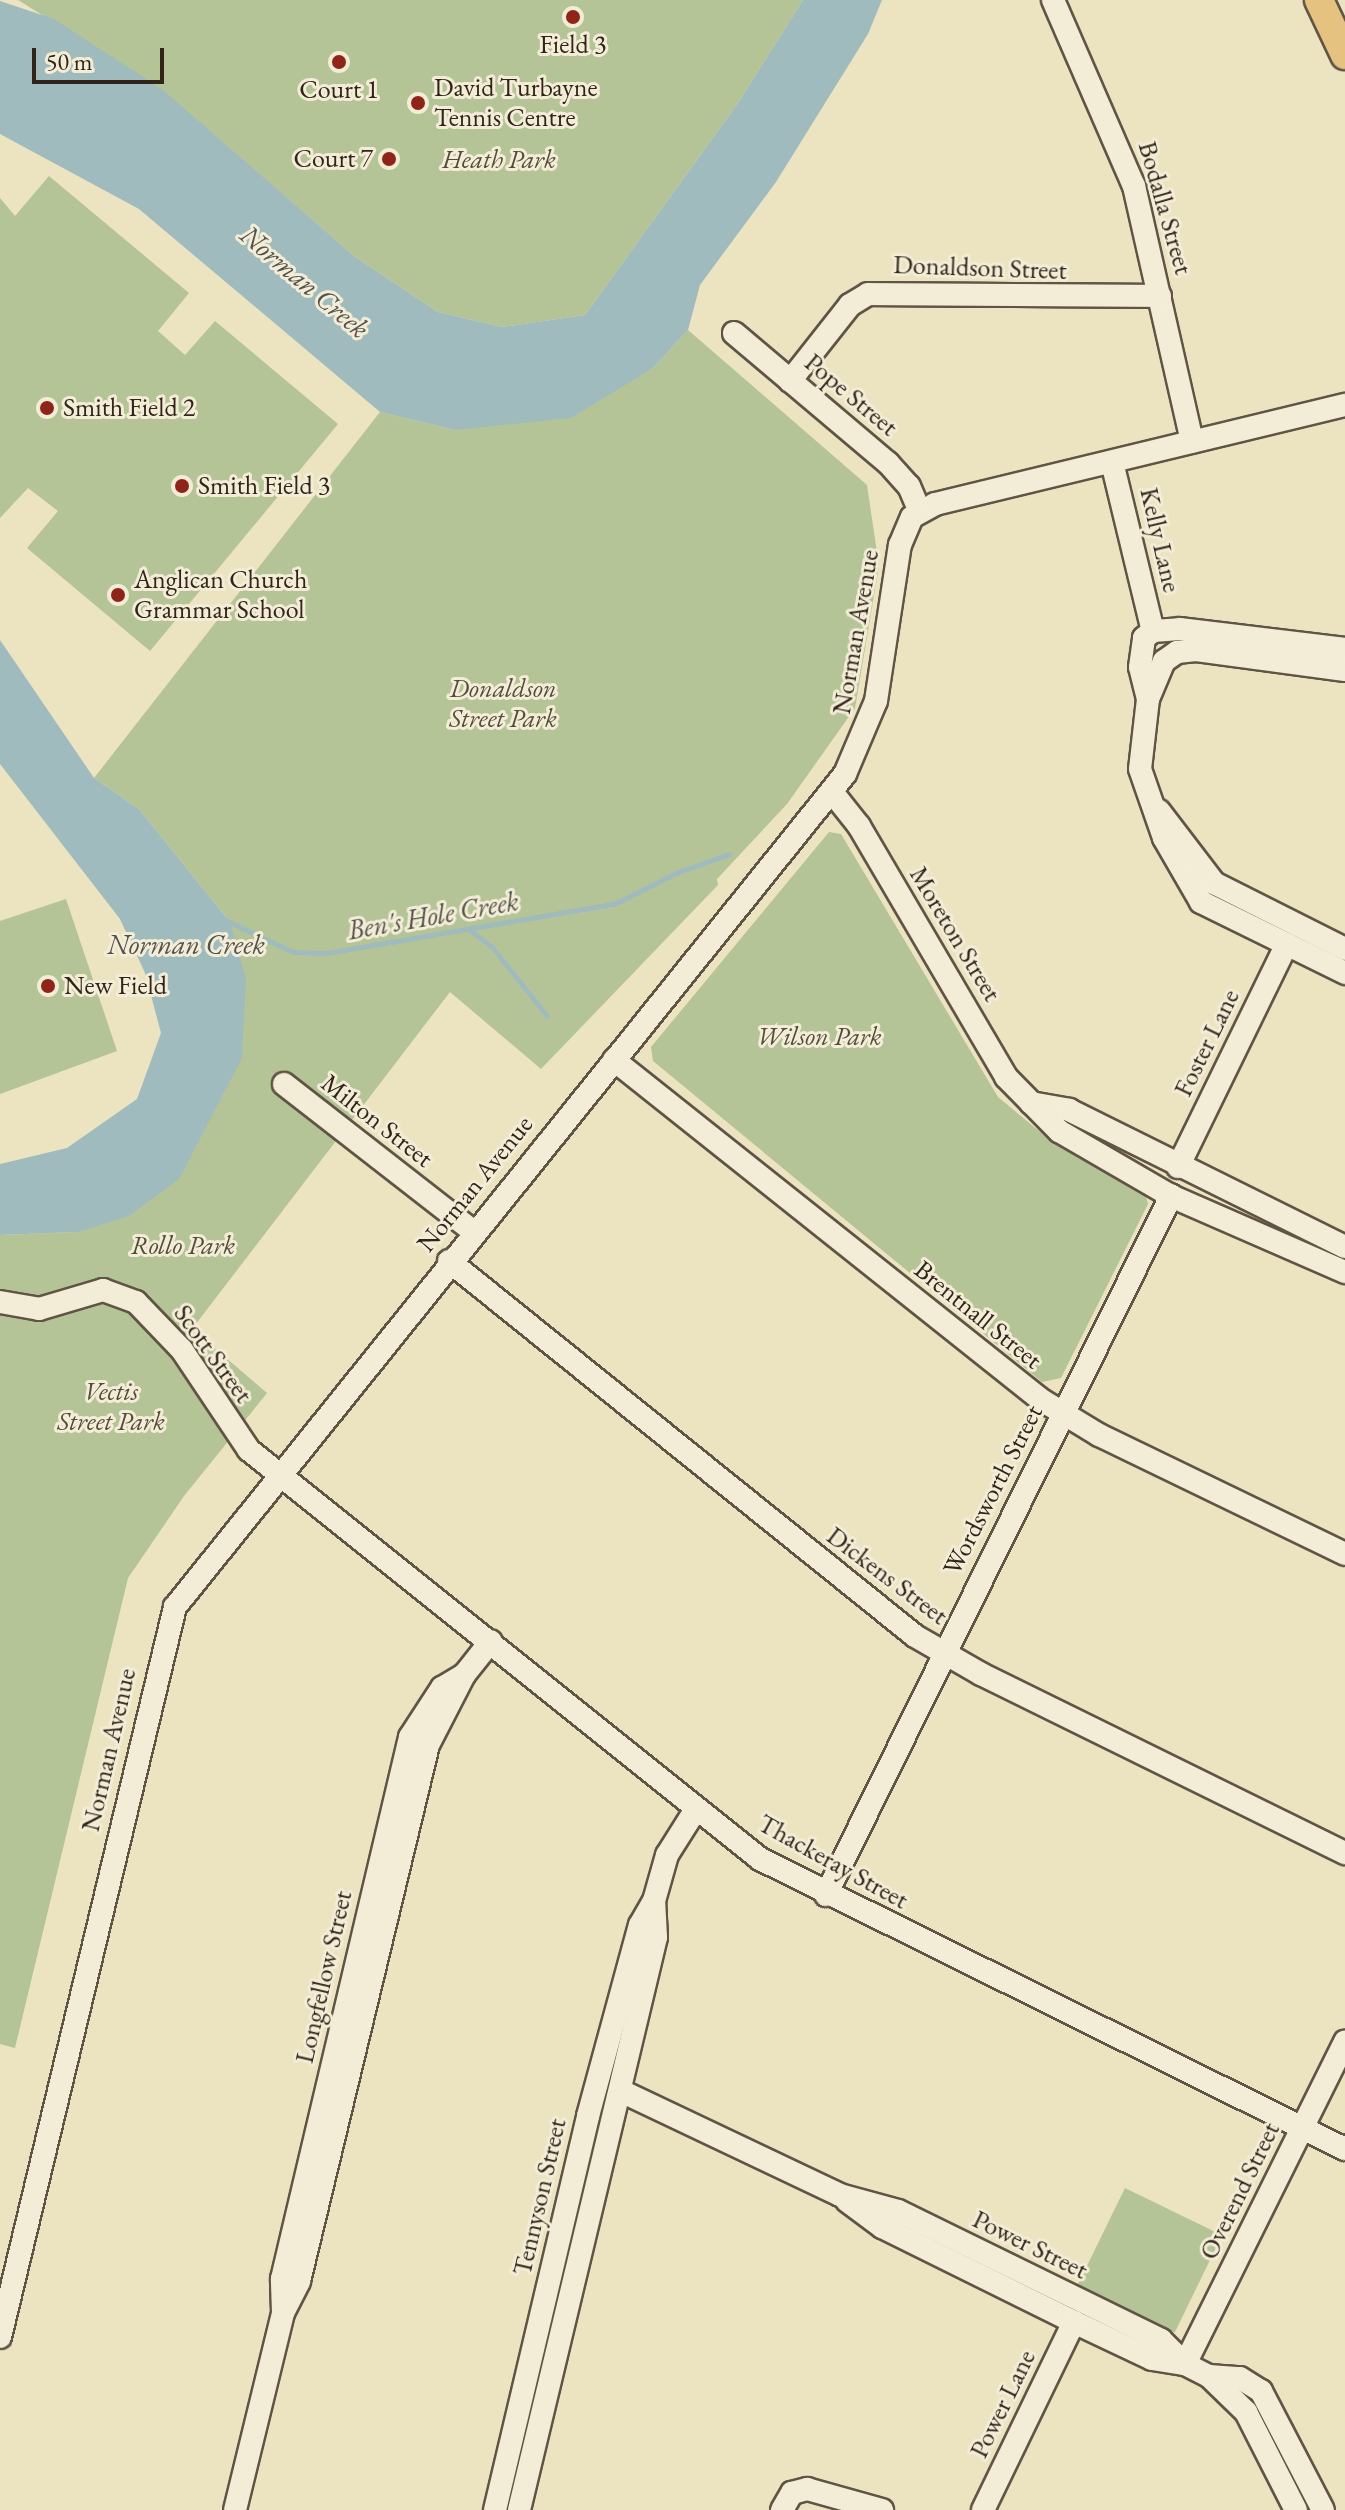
<!DOCTYPE html>
<html>
<head>
<meta charset="utf-8">
<style>
	body { margin:0 }
	#map { position:relative; width:1345px; height:2510px; overflow:hidden; background:#ece3c1; font-family:"EB Garamond",serif }
	div>[style] { position:absolute }
	.green>* { inset:0; background:#b4c496; transform-origin:0 0 }
	.water>* { inset:0; background:#9fbbbe }
	.stream>* { height:5px; margin:-2.5px; padding:0 2.5px; transform-origin:2.5px; border-radius:2.5px; background:#9fbbbe }
	.roads { filter:drop-shadow(2px 0 #605444) drop-shadow(-2px 0 #605444) drop-shadow(0 2px #605444) drop-shadow(0 -2px #605444) }
	.minor>* { height:22px; margin:-11px; padding:0 11px; transform-origin:11px; border-radius:11px; background:#f3edd7 }
	.major>* { height:28px; margin:-14px; padding:0 14px; transform-origin:14px; border-radius:14px; background:#e6c280 }
	.dots>* { width:22px; height:22px; translate:-50% -50%; box-sizing:border-box; border:4px solid #f3edd7; border-radius:50% }
	span { translate:-50% -50%; white-space:nowrap; text-align:center; line-height:1.15; -webkit-text-stroke:6px #f3edd7; paint-order:stroke }
	.poi-label { font-size:26px; color:#31251a }
	.left { translate:0 -50%; text-align:left }
	.right { translate:-100% -50%; text-align:right }
	.park-label { font-size:26px; color:#524d39; font-style:italic }
	.street-label { font-size:26px; color:#31251a }
	.water-label { font-size:28px; color:#52524b; font-style:italic }
	.scale { position:absolute; left:32px; top:48px; width:132px; height:36px; box-sizing:border-box; border:4px solid #31251a; border-top:0; padding-left:10px; font-size:24px; line-height:28px; white-space:nowrap; color:#31251a; -webkit-text-stroke:6px #f3edd7; paint-order:stroke }
</style>
</head>
<body>
<div id="map">
	<div class="green">
		<i style="clip-path:polygon(18px 0,803px 0,738px 103px,585px 315px,502px 327px,438px 312px,354px 256px,162px 90px)"></i>
		<i style="clip-path:polygon(49px 176px,189px 293px,158px 331px,185px 355px,215px 321px,338px 424px,150px 651px,27px 548px,58px 511px,28px 488px,0 518px,0 198px,15px 216px)"></i>
		<i style="clip-path:polygon(688px 330px,867px 485px,879px 566px,855px 708px,787px 804px,717px 879px,718px 885px,541px 1069px,450px 992px,192px 1329px,267px 1393px,184px 1496px,128px 1578px,15px 2048px,0 2044px,0 1235px,78px 1232px,230px 922px,139px 809px,94px 778px,380px 412px,455px 430px,653px 368px)"></i>
		<i style="clip-path:polygon(829px 832px,841px 834px,998px 1097px,1050px 1140px,1145px 1192px,1148px 1204px,1061px 1378px,1042px 1382px,653px 1061px,651px 1047px)"></i>
		<i style="clip-path:polygon(66px 899px,117px 1051px,0 1094px,0 921px)"></i>
		<i style="left:1125px;top:2188px;width:108px;height:108px;rotate:26deg"></i>
	</div>
	<div class="water">
		<i style="clip-path:polygon(803px 0,882px 0,868px 34px,776px 182px,700px 285px,688px 330px,653px 368px,571px 418px,455px 430px,380px 412px,139px 209px,0 134px,0 1px,54px 19px,163px 90px,354px 256px,438px 312px,502px 327px,585px 315px,738px 103px)"></i>
		<i style="clip-path:polygon(0 640px,94px 778px,139px 809px,230px 922px,246px 979px,242px 1058px,179px 1179px,129px 1216px,78px 1232px,0 1235px,0 1164px,67px 1148px,137px 1099px,161px 1033px,145px 973px,120px 919px,0 764px)"></i>
	</div>
	<div class="stream">
		<i style="left:225px;top:920px;width:75px;rotate:25.2deg"></i>
		<i style="left:293px;top:952px;width:33px;rotate:2deg"></i>
		<i style="left:326px;top:953px;width:292px;rotate:-9.7deg"></i>
		<i style="left:614px;top:904px;width:69px;rotate:-26.6deg"></i>
		<i style="left:676px;top:873px;width:56px;rotate:-19.7deg"></i>
		<i style="left:471px;top:931px;width:26px;rotate:37deg"></i>
		<i style="left:492px;top:947px;width:88px;rotate:51.4deg"></i>
	</div>
	<div class="roads">
		<div class="minor">
			<i style="left:1053px;top:0;width:203px;rotate:66.5deg"></i>
			<i style="left:1134px;top:186px;width:262px;rotate:77.2deg"></i>
			<i style="left:734px;top:333px;width:202px;rotate:40.2deg"></i>
			<i style="left:888px;top:463px;width:31px;rotate:48deg"></i>
			<i style="left:909px;top:486px;width:26px;rotate:67deg"></i>
			<i style="left:790px;top:381px;width:97px;rotate:-51.7deg"></i>
			<i style="left:850px;top:305px;width:21px;rotate:-31deg"></i>
			<i style="left:868px;top:294px;width:292px;rotate:0.4deg"></i>
			<i style="left:1112px;top:462px;width:174px;rotate:76.4deg"></i>
			<i style="left:1345px;top:670px;width:150px;rotate:-172.4deg"></i>
			<i style="left:1196px;top:650px;width:19px;rotate:174deg"></i>
			<i style="left:1177px;top:652px;width:16px;rotate:145deg"></i>
			<i style="left:1164px;top:661px;width:41px;rotate:112.8deg"></i>
			<i style="left:1148px;top:699px;width:70px;rotate:96.5deg"></i>
			<i style="left:1140px;top:769px;width:73px;rotate:70.8deg"></i>
			<i style="left:1164px;top:838px;width:74px;rotate:60deg"></i>
			<i style="left:1201px;top:902px;width:161px;rotate:26.2deg"></i>
			<i style="left:1148px;top:699px;width:33px;rotate:-104deg"></i>
			<i style="left:1140px;top:667px;width:29px;rotate:-82deg"></i>
			<i style="left:1144px;top:638px;width:11px;rotate:-38deg"></i>
			<i style="left:1153px;top:631px;width:27px;rotate:-4deg"></i>
			<i style="left:1180px;top:629px;width:166px;rotate:6.9deg"></i>
			<i style="left:832px;top:792px;width:43px;rotate:51.5deg"></i>
			<i style="left:859px;top:826px;width:291px;rotate:59.6deg"></i>
			<i style="left:1006px;top:1077px;width:76px;rotate:45.5deg"></i>
			<i style="left:1059px;top:1131px;width:129px;rotate:30.1deg"></i>
			<i style="left:1171px;top:1196px;width:190px;rotate:23.6deg"></i>
			<i style="left:1159px;top:811px;width:91px;rotate:52.6deg"></i>
			<i style="left:1214px;top:883px;width:147px;rotate:26.7deg"></i>
			<i style="left:614px;top:1060px;width:544px;rotate:38.51deg"></i>
			<i style="left:1040px;top:1399px;width:69px;rotate:31.4deg"></i>
			<i style="left:1099px;top:1435px;width:273px;rotate:25.8deg"></i>
			<i style="left:284px;top:1084px;width:239px;rotate:37.9deg"></i>
			<i style="left:1031px;top:1103px;width:39px;rotate:10deg"></i>
			<i style="left:1069px;top:1110px;width:308px;rotate:26.4deg"></i>
			<i style="left:1178px;top:1167px;width:248px;rotate:-64deg"></i>
			<i style="left:449px;top:1261px;width:598px;rotate:38.82deg"></i>
			<i style="left:915px;top:1636px;width:76px;rotate:29.9deg"></i>
			<i style="left:981px;top:1674px;width:406px;rotate:26.2deg"></i>
			<i style="left:0;top:1302px;width:40px;rotate:10deg"></i>
			<i style="left:39px;top:1309px;width:67px;rotate:-16.5deg"></i>
			<i style="left:103px;top:1290px;width:35px;rotate:20deg"></i>
			<i style="left:136px;top:1302px;width:66px;rotate:46.2deg"></i>
			<i style="left:182px;top:1350px;width:120px;rotate:56.2deg"></i>
			<i style="left:249px;top:1450px;width:655px;rotate:38.67deg"></i>
			<i style="left:760px;top:1859px;width:653px;rotate:26.37deg"></i>
			<i style="left:826px;top:1895px;width:780px;rotate:-63.73deg"></i>
			<i style="left:621px;top:2091px;width:242px;rotate:25.4deg"></i>
			<i style="left:840px;top:2195px;width:60px;rotate:15.4deg"></i>
			<i style="left:898px;top:2211px;width:293px;rotate:26.1deg"></i>
			<i style="left:1161px;top:2340px;width:34px;rotate:45deg"></i>
			<i style="left:847px;top:2201px;width:44px;rotate:36.6deg"></i>
			<i style="left:882px;top:2227px;width:214px;rotate:26.3deg"></i>
			<i style="left:1074px;top:2322px;width:86px;rotate:25.4deg"></i>
			<i style="left:1152px;top:2359px;width:33px;rotate:9deg"></i>
			<i style="left:1185px;top:2364px;width:27px;rotate:27deg"></i>
			<i style="left:1209px;top:2376px;width:52px;rotate:44.2deg"></i>
			<i style="left:1246px;top:2412px;width:110px;rotate:63deg"></i>
			<i style="left:283px;top:2312px;width:33px;rotate:-92deg"></i>
			<i style="left:282px;top:2279px;width:557px;rotate:-76.71deg"></i>
			<i style="left:410px;top:1737px;width:59px;rotate:-56.9deg"></i>
			<i style="left:442px;top:1688px;width:26px;rotate:-31deg"></i>
			<i style="left:0;top:2337px;width:751px;rotate:-76.52deg"></i>
			<i style="left:175px;top:1607px;width:1069px;rotate:-51.19deg"></i>
			<i style="left:845px;top:774px;width:79px;rotate:-67deg"></i>
			<i style="left:876px;top:701px;width:158px;rotate:-81.3deg"></i>
			<i style="left:900px;top:545px;width:30px;rotate:-67deg"></i>
			<i style="left:912px;top:517px;width:26px;rotate:-29deg"></i>
			<i style="left:935px;top:504px;width:422px;rotate:-13.6deg"></i>
			<i style="left:1185px;top:2364px;width:360px;rotate:-63.6deg"></i>
			<i style="left:1209px;top:2376px;width:31px;rotate:4deg"></i>
			<i style="left:1240px;top:2378px;width:25px;rotate:32deg"></i>
			<i style="left:1261px;top:2391px;width:134px;rotate:62.5deg"></i>
			<i style="left:235px;top:2510px;width:203px;rotate:-76.3deg"></i>
			<i style="left:283px;top:2313px;width:36px;rotate:-63deg"></i>
			<i style="left:299px;top:2281px;width:551px;rotate:-76.47deg"></i>
			<i style="left:428px;top:1745px;width:79px;rotate:-62.8deg"></i>
			<i style="left:464px;top:1675px;width:43px;rotate:-51.5deg"></i>
			<i style="left:495px;top:2510px;width:405px;rotate:-76.7deg"></i>
			<i style="left:588px;top:2116px;width:198px;rotate:-74.8deg"></i>
			<i style="left:640px;top:1925px;width:28px;rotate:-60deg"></i>
			<i style="left:654px;top:1901px;width:48px;rotate:-74.2deg"></i>
			<i style="left:667px;top:1855px;width:54px;rotate:-57.8deg"></i>
			<i style="left:519px;top:2510px;width:589px;rotate:-76.55deg"></i>
			<i style="left:656px;top:1937px;width:36px;rotate:-93deg"></i>
			<i style="left:782px;top:2510px;width:20px;rotate:-60deg"></i>
			<i style="left:792px;top:2493px;width:16px;rotate:-15deg"></i>
			<i style="left:807px;top:2489px;width:78px;rotate:15.6deg"></i>
			<i style="left:983px;top:2510px;width:209px;rotate:-64.2deg"></i>
		</div>
		<div class="major">
			<i style="left:1319px;top:0;width:61px;rotate:64.7deg"></i>
		</div>
	</div>
	<div class="dots">
		<i style="left:573px;top:17px;background:#8f2418"></i>
		<i style="left:339px;top:62px;background:#8f2418"></i>
		<i style="left:418px;top:103px;background:#8f2418"></i>
		<i style="left:389px;top:159px;background:#8f2418"></i>
		<i style="left:47px;top:408px;background:#8f2418"></i>
		<i style="left:182px;top:486px;background:#8f2418"></i>
		<i style="left:118px;top:595px;background:#8f2418"></i>
		<i style="left:48px;top:986px;background:#8f2418"></i>
	</div>
	<div class="poi-label">
		<span style="left:573px;top:45px">Field 3</span>
		<span class="left" style="left:434px;top:103px">David Turbayne<br>Tennis Centre</span>
		<span style="left:339px;top:90px">Court 1</span>
		<span class="right" style="left:373px;top:159px">Court 7</span>
		<span class="left" style="left:63px;top:408px">Smith Field 2</span>
		<span class="left" style="left:198px;top:486px">Smith Field 3</span>
		<span class="left" style="left:134px;top:595px">Anglican Church<br>Grammar School</span>
		<span class="left" style="left:64px;top:986px">New Field</span>
	</div>
	<div class="park-label">
		<span style="left:499px;top:160px">Heath Park</span>
		<span style="left:503px;top:704px">Donaldson<br>Street Park</span>
		<span style="left:819px;top:1037px">Wilson Park</span>
		<span style="left:183px;top:1246px">Rollo Park</span>
		<span style="left:111px;top:1407px">Vectis<br>Street Park</span>
	</div>
	<div class="street-label">
		<span style="left:1165px;top:208px;rotate:74deg">Bodalla Street</span>
		<span style="left:980px;top:268px;rotate:2deg">Donaldson Street</span>
		<span style="left:851px;top:395px;rotate:40deg">Pope Street</span>
		<span style="left:1160px;top:540px;rotate:77deg">Kelly Lane</span>
		<span style="left:856px;top:632px;rotate:-80deg">Norman Avenue</span>
		<span style="left:955px;top:934px;rotate:59deg">Moreton Street</span>
		<span style="left:1207px;top:1043px;rotate:-64deg">Foster Lane</span>
		<span style="left:377px;top:1121px;rotate:38deg">Milton Street</span>
		<span style="left:475px;top:1184px;rotate:-51deg">Norman Avenue</span>
		<span style="left:978px;top:1315px;rotate:39deg">Brentnall Street</span>
		<span style="left:213px;top:1354px;rotate:54deg">Scott Street</span>
		<span style="left:993px;top:1490px;rotate:-63deg">Wordsworth Street</span>
		<span style="left:887px;top:1576px;rotate:37deg">Dickens Street</span>
		<span style="left:109px;top:1750px;rotate:-77deg">Norman Avenue</span>
		<span style="left:833px;top:1862px;rotate:29deg">Thackeray Street</span>
		<span style="left:324px;top:1977px;rotate:-77deg">Longfellow Street</span>
		<span style="left:1240px;top:2191px;rotate:-64deg">Overend Street</span>
		<span style="left:540px;top:2197px;rotate:-77deg">Tennyson Street</span>
		<span style="left:1030px;top:2245px;rotate:26deg">Power Street</span>
		<span style="left:1003px;top:2404px;rotate:-64deg">Power Lane</span>
	</div>
	<div class="water-label">
		<span style="left:305px;top:281px;rotate:40deg">Norman Creek</span>
		<span style="left:433px;top:915px;rotate:-10deg">Ben's Hole Creek</span>
		<span style="left:186px;top:944px">Norman Creek</span>
	</div>
	<div class="scale">50 m</div>
</div>
</body>
</html>
